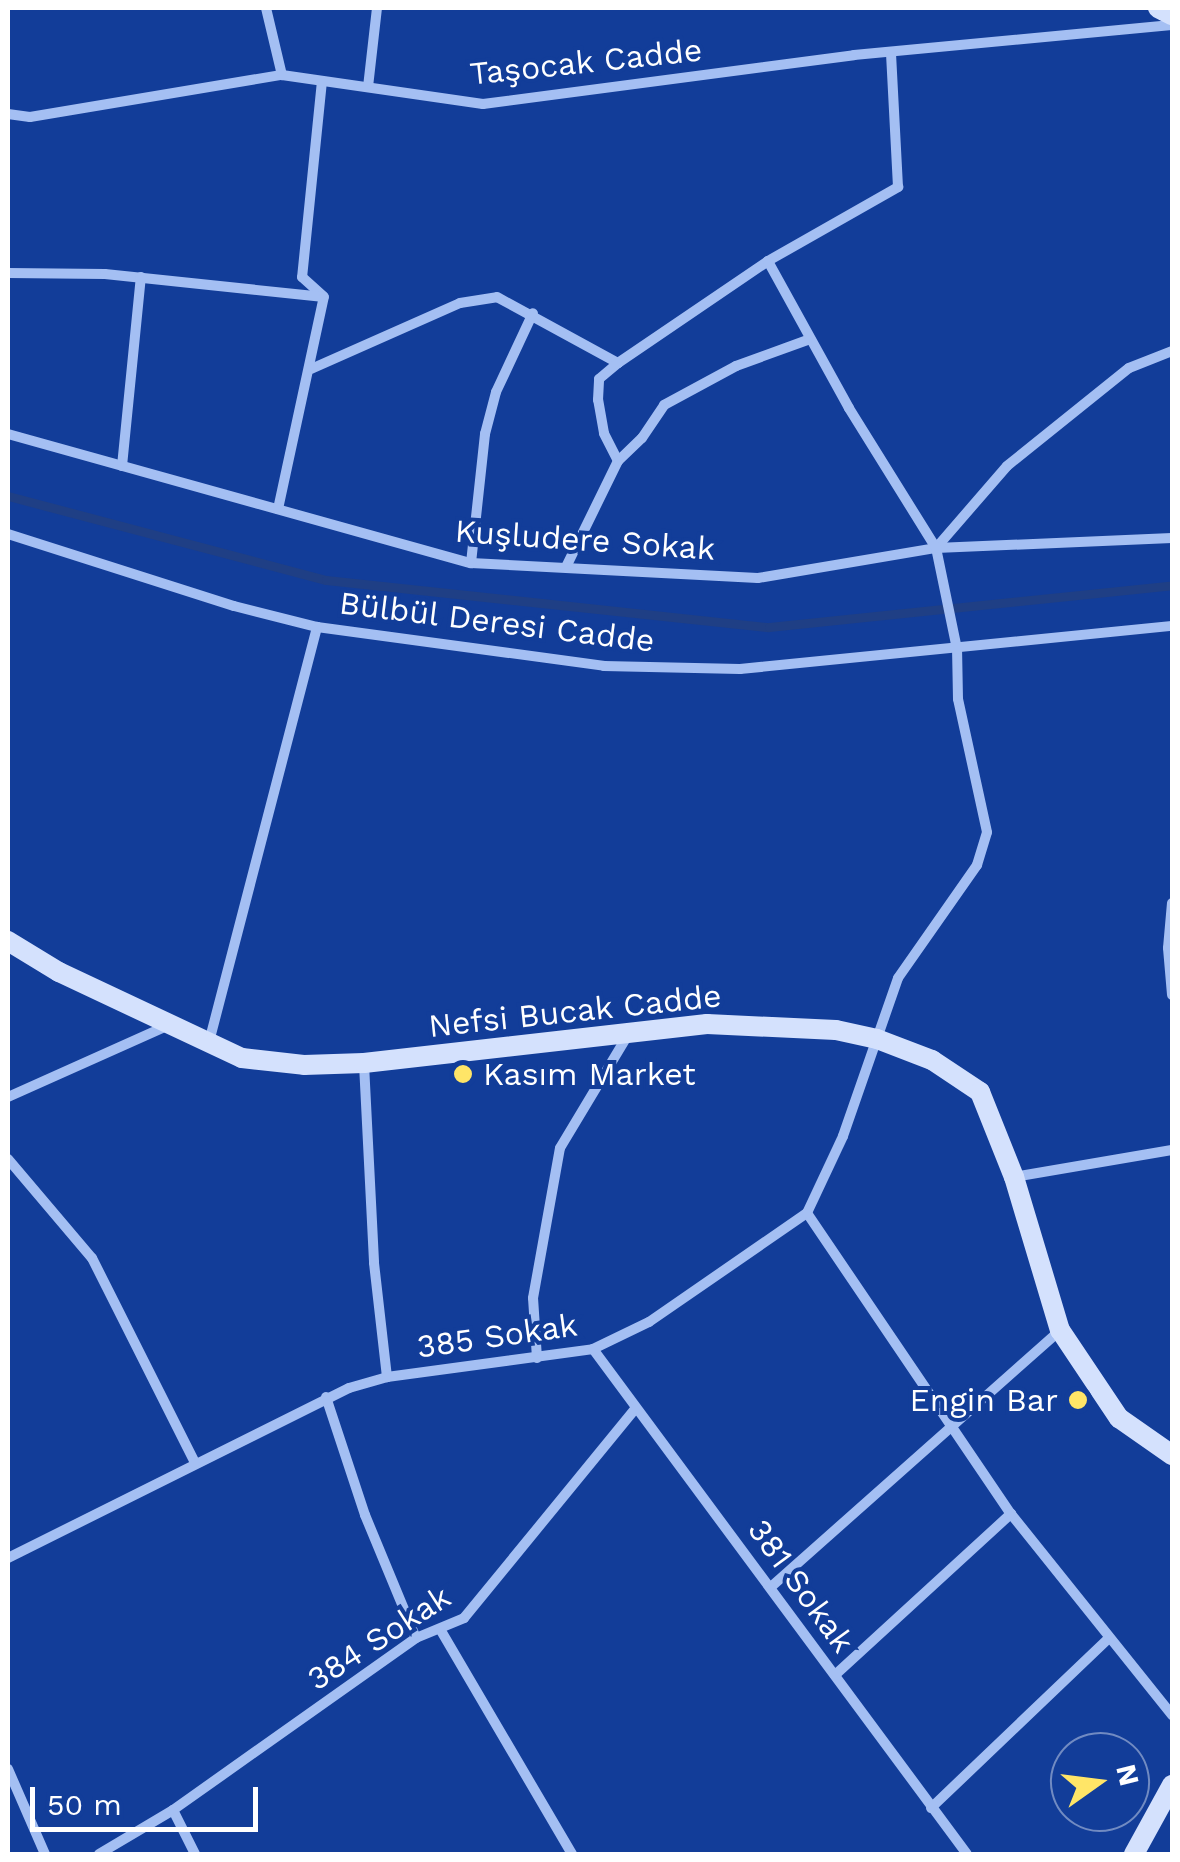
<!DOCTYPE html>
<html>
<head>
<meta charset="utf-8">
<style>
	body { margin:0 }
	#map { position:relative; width:1180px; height:1862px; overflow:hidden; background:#123d99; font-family:"Work Sans",sans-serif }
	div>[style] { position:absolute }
	.stream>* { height:9px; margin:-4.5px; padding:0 4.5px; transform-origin:4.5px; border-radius:4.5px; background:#1f3f85 }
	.street>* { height:10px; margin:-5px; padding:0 5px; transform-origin:5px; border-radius:5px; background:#a4bff3 }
	.secondary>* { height:20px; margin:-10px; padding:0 10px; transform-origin:10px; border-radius:10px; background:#d4e1fd }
	.dots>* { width:28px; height:28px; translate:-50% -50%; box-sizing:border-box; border:5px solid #123d99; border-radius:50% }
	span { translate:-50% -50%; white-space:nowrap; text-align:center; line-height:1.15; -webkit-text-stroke:8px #123d99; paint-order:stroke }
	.street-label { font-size:32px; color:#fff }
	.poi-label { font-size:32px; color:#fff }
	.left { translate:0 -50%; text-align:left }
	.right { translate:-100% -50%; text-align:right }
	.frame { position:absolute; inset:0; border:10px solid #fff; pointer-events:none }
	.north { position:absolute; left:1050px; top:1732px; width:100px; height:100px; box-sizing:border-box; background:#123d99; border:2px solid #718bc2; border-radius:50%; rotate:76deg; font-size:28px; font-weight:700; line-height:40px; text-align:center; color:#fff }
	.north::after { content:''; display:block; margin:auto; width:35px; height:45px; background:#ffe567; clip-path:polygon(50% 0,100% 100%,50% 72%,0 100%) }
	.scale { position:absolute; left:30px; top:1787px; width:228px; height:45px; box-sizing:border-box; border:5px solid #fff; border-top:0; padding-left:12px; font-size:30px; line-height:35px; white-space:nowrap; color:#fff; -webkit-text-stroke:8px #123d99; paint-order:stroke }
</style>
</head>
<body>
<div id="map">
	<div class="stream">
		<i style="left:8px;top:496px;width:329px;rotate:14.8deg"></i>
		<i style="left:326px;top:580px;width:445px;rotate:6.1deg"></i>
		<i style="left:769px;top:627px;width:405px;rotate:-5.9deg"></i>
	</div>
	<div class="street">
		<i style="left:266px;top:8px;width:69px;rotate:76.6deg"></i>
		<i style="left:322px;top:81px;width:197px;rotate:95.8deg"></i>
		<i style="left:302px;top:277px;width:28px;rotate:42deg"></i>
		<i style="left:368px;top:87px;width:80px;rotate:-83.5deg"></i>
		<i style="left:8px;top:114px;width:22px;rotate:8deg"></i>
		<i style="left:30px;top:117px;width:255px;rotate:-9.5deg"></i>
		<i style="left:282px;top:75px;width:203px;rotate:8.2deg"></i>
		<i style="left:483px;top:104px;width:374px;rotate:-7.5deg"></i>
		<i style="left:854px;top:55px;width:319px;rotate:-5.4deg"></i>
		<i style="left:8px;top:273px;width:97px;rotate:0.6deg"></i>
		<i style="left:105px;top:274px;width:220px;rotate:6deg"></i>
		<i style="left:311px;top:369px;width:163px;rotate:-23.9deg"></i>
		<i style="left:460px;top:303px;width:37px;rotate:-9deg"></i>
		<i style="left:497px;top:297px;width:138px;rotate:28.6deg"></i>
		<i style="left:618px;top:363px;width:181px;rotate:-34.2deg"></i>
		<i style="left:768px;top:261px;width:150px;rotate:-29.6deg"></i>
		<i style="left:898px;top:187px;width:135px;rotate:-93deg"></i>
		<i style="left:8px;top:434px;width:481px;rotate:15.6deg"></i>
		<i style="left:471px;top:563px;width:287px;rotate:3deg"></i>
		<i style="left:758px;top:578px;width:181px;rotate:-9.6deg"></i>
		<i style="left:936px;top:548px;width:236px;rotate:-2.4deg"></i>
		<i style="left:618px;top:461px;width:31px;rotate:-117deg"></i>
		<i style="left:604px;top:433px;width:34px;rotate:-100deg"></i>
		<i style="left:598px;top:400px;width:21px;rotate:-87deg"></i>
		<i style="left:599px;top:379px;width:25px;rotate:-40deg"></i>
		<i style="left:122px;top:466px;width:190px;rotate:-84.3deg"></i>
		<i style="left:278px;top:509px;width:217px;rotate:-77.8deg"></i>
		<i style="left:8px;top:534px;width:237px;rotate:17.7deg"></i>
		<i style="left:234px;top:606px;width:86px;rotate:14.2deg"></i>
		<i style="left:317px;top:627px;width:290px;rotate:7.7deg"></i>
		<i style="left:604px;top:666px;width:136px;rotate:1.3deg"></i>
		<i style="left:740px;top:669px;width:434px;rotate:-5.7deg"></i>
		<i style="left:936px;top:548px;width:108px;rotate:-49.1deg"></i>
		<i style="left:1007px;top:466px;width:156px;rotate:-38.8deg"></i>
		<i style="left:1129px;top:368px;width:46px;rotate:-21.6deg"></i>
		<i style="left:471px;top:563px;width:130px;rotate:-83.8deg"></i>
		<i style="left:485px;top:434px;width:43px;rotate:-75.3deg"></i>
		<i style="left:496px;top:392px;width:87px;rotate:-64.9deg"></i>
		<i style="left:566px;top:567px;width:118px;rotate:-63.9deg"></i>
		<i style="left:618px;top:461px;width:33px;rotate:-44deg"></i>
		<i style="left:642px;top:438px;width:40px;rotate:-56deg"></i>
		<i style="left:664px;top:405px;width:82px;rotate:-28.4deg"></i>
		<i style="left:736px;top:366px;width:79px;rotate:-20deg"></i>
		<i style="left:1172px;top:903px;width:45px;rotate:95.1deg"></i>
		<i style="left:1168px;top:948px;width:47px;rotate:85.1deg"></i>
		<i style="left:209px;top:1042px;width:429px;rotate:-75.4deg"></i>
		<i style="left:364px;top:1064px;width:199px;rotate:87.1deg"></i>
		<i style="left:374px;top:1263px;width:115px;rotate:83.5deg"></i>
		<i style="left:8px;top:1097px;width:176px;rotate:-24.1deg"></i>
		<i style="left:8px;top:1159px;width:130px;rotate:49.7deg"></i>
		<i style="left:92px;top:1258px;width:229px;rotate:63.3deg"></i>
		<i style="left:1014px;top:1177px;width:160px;rotate:-9.7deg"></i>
		<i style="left:807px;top:1213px;width:364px;rotate:55.9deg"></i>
		<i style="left:1011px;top:1514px;width:258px;rotate:51.3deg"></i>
		<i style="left:593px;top:1349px;width:628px;rotate:53.48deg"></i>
		<i style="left:537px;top:1358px;width:60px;rotate:-93.8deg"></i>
		<i style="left:533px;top:1298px;width:152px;rotate:-79.8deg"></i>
		<i style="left:560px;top:1148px;width:134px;rotate:-59deg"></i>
		<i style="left:326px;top:1397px;width:124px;rotate:71.7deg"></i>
		<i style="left:365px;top:1515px;width:133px;rotate:67.5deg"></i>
		<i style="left:8px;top:1558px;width:381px;rotate:-26.5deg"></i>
		<i style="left:349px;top:1388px;width:40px;rotate:-16deg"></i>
		<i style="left:387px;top:1377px;width:208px;rotate:-7.7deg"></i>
		<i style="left:593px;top:1349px;width:62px;rotate:-25.7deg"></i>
		<i style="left:649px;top:1322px;width:192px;rotate:-34.6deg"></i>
		<i style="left:807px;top:1213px;width:85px;rotate:-64.9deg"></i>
		<i style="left:843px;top:1136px;width:167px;rotate:-70.8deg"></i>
		<i style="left:898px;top:978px;width:138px;rotate:-55deg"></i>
		<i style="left:977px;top:865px;width:34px;rotate:-73deg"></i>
		<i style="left:987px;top:832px;width:136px;rotate:-102.3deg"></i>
		<i style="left:958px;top:699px;width:50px;rotate:-91.1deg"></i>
		<i style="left:957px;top:649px;width:103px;rotate:-101.7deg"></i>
		<i style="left:936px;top:548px;width:165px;rotate:-121.9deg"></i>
		<i style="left:849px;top:408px;width:168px;rotate:-118.9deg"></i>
		<i style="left:772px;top:1586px;width:385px;rotate:-41.6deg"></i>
		<i style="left:440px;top:1629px;width:261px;rotate:59.6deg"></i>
		<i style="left:835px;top:1675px;width:239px;rotate:-42.5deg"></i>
		<i style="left:8px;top:1769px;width:93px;rotate:66.5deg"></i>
		<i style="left:931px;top:1808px;width:246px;rotate:-43.7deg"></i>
		<i style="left:173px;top:1810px;width:49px;rotate:63.4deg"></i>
		<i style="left:99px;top:1854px;width:86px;rotate:-30.7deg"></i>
		<i style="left:173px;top:1810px;width:298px;rotate:-35.3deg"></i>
		<i style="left:416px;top:1638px;width:52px;rotate:-22.6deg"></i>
		<i style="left:464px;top:1618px;width:271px;rotate:-50.7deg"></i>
	</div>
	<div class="secondary">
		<i style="left:1158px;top:8px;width:16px;rotate:27deg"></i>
		<i style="left:8px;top:941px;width:60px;rotate:31.3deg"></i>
		<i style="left:59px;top:972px;width:202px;rotate:25.2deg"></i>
		<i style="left:242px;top:1058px;width:62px;rotate:6.4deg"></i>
		<i style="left:304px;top:1065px;width:60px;rotate:-1.9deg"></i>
		<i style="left:364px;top:1063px;width:345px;rotate:-6.5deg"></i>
		<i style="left:707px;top:1024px;width:129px;rotate:2.7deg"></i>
		<i style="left:836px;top:1030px;width:42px;rotate:12.4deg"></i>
		<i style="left:877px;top:1039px;width:59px;rotate:20.9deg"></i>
		<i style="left:932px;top:1060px;width:58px;rotate:33.7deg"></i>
		<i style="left:980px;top:1092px;width:92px;rotate:68.2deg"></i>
		<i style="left:1014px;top:1177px;width:160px;rotate:73.3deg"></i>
		<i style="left:1060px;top:1330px;width:106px;rotate:56.2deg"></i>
		<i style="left:1119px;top:1418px;width:65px;rotate:34.9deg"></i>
		<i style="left:1134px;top:1854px;width:79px;rotate:-61.2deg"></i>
	</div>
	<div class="dots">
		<i style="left:463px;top:1074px;background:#ffe567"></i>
		<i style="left:1078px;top:1400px;background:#ffe567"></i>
	</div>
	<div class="street-label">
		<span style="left:586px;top:62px;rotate:-6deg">Taşocak Cadde</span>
		<span style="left:585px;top:540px;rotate:4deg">Kuşludere Sokak</span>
		<span style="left:497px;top:622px;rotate:7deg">Bülbül Deresi Cadde</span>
		<span style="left:575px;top:1011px;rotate:-6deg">Nefsi Bucak Cadde</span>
		<span style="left:497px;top:1336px;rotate:-8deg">385 Sokak</span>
		<span style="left:801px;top:1586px;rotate:54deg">381 Sokak</span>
		<span style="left:379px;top:1638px;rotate:-33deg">384 Sokak</span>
	</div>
	<div class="poi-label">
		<span class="left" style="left:483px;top:1074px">Kasım Market</span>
		<span class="right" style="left:1058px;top:1400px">Engin Bar</span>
	</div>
	<div class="frame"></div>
	<div class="north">N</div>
	<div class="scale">50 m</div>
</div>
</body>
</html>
